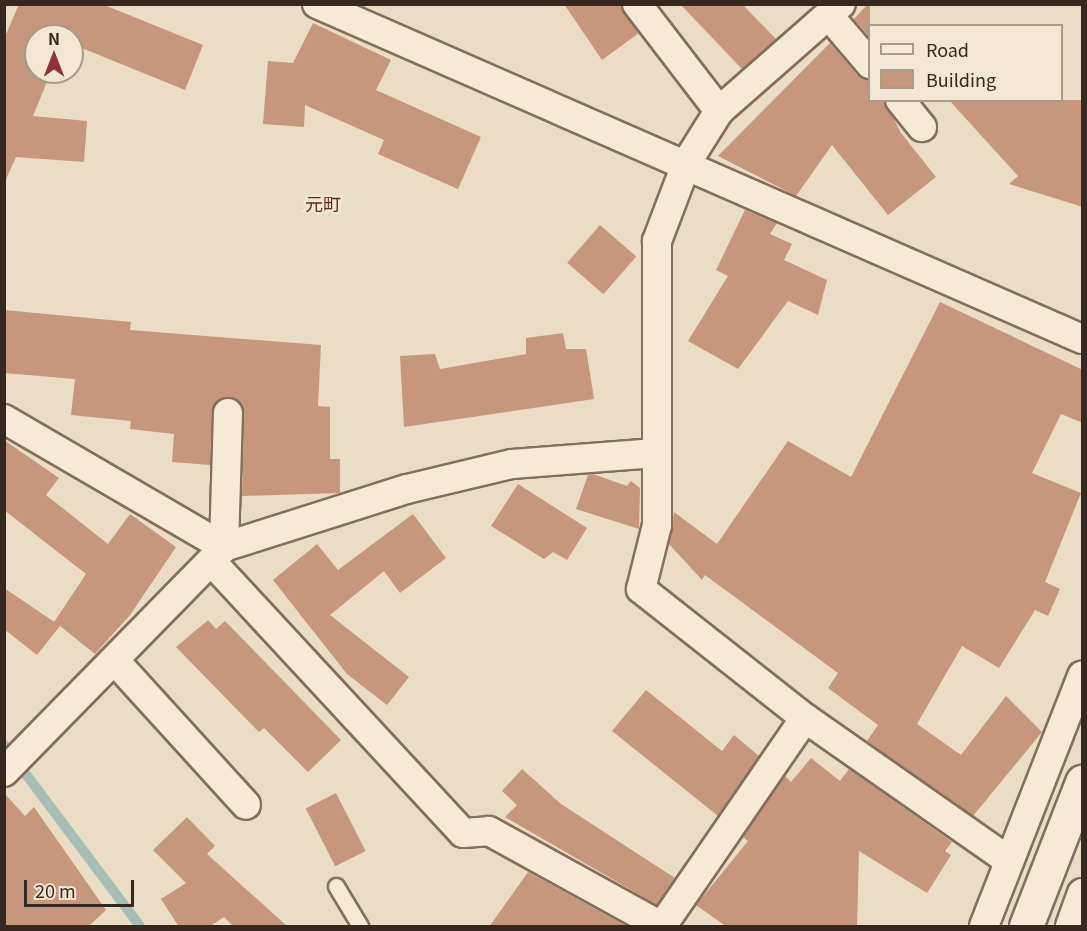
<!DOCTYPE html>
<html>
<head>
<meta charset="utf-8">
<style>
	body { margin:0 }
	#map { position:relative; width:1087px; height:931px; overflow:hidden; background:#ebdcc5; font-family:Georgia,"Noto Sans JP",serif }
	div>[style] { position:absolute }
	.stream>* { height:10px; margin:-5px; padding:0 5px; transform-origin:5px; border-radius:5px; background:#a6beb5 }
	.building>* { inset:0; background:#c6967d; transform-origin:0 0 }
	.roads { filter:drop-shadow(2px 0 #846e5c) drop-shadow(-2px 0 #846e5c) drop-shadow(0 2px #846e5c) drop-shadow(0 -2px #846e5c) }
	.service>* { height:15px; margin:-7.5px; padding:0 7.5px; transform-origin:7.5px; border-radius:7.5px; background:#f6ead7 }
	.minor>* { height:28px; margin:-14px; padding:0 14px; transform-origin:14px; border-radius:14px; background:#f6ead7 }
	.tertiary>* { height:33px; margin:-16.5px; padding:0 16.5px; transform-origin:16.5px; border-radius:16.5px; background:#f6ead7 }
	span { translate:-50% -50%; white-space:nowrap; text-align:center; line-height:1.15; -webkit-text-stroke:5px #f3e7d4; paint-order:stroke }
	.quarter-label { font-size:18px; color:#5f2a22 }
	.frame { position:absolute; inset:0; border:6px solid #35281f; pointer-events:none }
	.legend { position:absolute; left:868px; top:24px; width:195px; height:78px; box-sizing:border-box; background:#f3e7d4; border:2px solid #a79b8c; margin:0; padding:8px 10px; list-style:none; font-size:18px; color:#35281f }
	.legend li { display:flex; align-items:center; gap:12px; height:30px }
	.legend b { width:30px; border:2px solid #a79b8c }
	.north { position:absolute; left:24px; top:24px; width:60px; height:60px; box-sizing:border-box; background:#f3e7d4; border:2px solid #a79b8c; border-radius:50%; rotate:0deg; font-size:16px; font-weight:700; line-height:24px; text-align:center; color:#35281f }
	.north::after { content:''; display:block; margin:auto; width:21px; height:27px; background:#8f3139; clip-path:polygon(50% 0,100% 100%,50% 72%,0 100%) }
	.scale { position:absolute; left:24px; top:880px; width:110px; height:27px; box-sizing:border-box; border:3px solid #35281f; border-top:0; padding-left:8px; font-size:18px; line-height:21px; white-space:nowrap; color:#35281f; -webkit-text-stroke:4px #f3e7d4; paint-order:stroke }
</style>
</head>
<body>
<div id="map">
	<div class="stream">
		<i style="left:4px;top:745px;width:226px;rotate:53.1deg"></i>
	</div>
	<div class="building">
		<i style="clip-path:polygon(19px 4px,102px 4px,203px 45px,185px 90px,72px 44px,72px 36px,36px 36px,36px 72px,51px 72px,33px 116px,87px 121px,84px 162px,16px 157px,4px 184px,4px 39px)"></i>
		<i style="clip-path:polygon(564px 4px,621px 4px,639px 33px,602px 60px)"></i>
		<i style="clip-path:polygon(680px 4px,742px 4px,776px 39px,742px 69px)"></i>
		<i style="clip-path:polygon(868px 4px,870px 4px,870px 38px,854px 19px)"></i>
		<i style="clip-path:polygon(313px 23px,391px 60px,376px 90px,481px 137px,458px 189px,378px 154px,384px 140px,305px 105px,304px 127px,263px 124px,268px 61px,293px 63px)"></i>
		<i style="clip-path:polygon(830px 43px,857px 75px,870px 80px,870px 100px,884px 100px,901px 133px,936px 177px,888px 215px,832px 145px,796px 196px,718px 156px)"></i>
		<i style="clip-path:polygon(949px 100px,1083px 100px,1083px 207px,1009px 184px,1018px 176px)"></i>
		<i style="clip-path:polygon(745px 210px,777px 223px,770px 234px,792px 244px,784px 260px,827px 280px,818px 315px,788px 301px,738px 369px,688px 341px,728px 276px,716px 270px)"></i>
		<i style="left:600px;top:225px;width:48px;height:50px;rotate:41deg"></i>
		<i style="clip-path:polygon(940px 302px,1083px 370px,1083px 423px,1061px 414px,1032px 473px,1081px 493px,1045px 582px,1060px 589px,1048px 616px,1035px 610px,999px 668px,962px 646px,917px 724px,961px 755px,1006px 696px,1042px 732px,973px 816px,867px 741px,878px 725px,828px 688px,838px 673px,705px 575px,702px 580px,669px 544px,674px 512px,717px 544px,788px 441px,851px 477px)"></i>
		<i style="clip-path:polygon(4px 310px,131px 322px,130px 330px,321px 345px,318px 406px,330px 407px,330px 459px,340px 459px,340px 493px,242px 496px,244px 413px,237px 399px,229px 397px,220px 399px,212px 412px,210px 465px,172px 462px,174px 434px,130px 429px,131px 421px,71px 415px,75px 379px,4px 373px)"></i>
		<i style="clip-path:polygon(563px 333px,566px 349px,586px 349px,594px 399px,404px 427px,400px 356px,435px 354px,440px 369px,526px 354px,526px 338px)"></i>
		<i style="clip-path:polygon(4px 440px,59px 478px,46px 495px,108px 544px,130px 514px,176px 547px,130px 615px,95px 654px,60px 626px,37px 655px,4px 629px,4px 588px,59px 625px,54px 622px,86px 574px,4px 510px)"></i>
		<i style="clip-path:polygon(593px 474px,627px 486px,631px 481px,640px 488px,639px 529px,576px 509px,588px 475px)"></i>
		<i style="clip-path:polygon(518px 484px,587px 528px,567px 560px,553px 552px,544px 559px,491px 526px)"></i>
		<i style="clip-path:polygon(413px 514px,446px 558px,400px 593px,384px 571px,330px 615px,409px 677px,387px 705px,347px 674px,273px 580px,317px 544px,338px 570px)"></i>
		<i style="clip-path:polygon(208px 620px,216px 629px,225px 621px,341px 740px,308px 772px,264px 728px,259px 732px,176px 647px)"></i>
		<i style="clip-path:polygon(646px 690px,722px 751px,734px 735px,759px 756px,718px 816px,612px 731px)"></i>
		<i style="clip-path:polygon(811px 758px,840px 781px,849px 769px,952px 842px,945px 851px,951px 855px,927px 893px,859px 851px,857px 927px,727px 927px,696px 905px,748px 841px,743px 837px,785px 776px,791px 782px)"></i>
		<i style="clip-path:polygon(522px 769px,561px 804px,675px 878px,657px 905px,505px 817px,517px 805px,502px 791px)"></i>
		<i style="clip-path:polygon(4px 793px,25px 816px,34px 807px,106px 910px,88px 927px,4px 927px)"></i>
		<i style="left:336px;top:793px;width:65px;height:34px;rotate:63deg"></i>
		<i style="clip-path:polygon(187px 817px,215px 846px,207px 854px,288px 927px,234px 927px,224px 917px,209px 927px,179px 927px,161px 899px,186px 883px,153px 850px)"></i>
		<i style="clip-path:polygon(528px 872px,628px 927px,489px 927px)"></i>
	</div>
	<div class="roads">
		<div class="service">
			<i style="left:336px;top:886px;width:47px;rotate:59deg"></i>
		</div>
		<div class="minor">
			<i style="left:317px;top:4px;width:835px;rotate:23.65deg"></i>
			<i style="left:637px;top:4px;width:135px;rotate:52.5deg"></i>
			<i style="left:719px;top:111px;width:60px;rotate:122.1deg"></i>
			<i style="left:687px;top:162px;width:85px;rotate:110.8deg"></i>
			<i style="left:657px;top:241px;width:284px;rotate:90deg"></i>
			<i style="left:657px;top:525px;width:66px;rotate:104deg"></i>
			<i style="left:641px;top:589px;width:209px;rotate:38.2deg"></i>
			<i style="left:805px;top:718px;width:249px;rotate:35deg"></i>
			<i style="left:830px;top:17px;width:62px;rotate:49.6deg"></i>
			<i style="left:900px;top:100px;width:35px;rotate:51deg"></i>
			<i style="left:719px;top:111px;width:162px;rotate:-41.3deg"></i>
			<i style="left:4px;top:419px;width:255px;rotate:30.2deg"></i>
			<i style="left:224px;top:547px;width:134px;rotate:-88.3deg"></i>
			<i style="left:212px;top:562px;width:369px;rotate:47.2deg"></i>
			<i style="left:463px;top:833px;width:26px;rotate:-4deg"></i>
			<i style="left:489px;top:831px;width:196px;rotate:28.9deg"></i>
			<i style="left:116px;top:662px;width:193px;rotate:47.7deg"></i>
			<i style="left:4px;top:772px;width:315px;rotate:-45.6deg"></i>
			<i style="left:224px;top:547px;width:192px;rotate:-17.6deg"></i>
			<i style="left:407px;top:489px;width:108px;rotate:-13.4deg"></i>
			<i style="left:512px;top:464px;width:144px;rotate:-4.4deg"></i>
			<i style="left:662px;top:926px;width:252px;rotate:-55.5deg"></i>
			<i style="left:984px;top:926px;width:269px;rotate:-68.6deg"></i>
			<i style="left:1070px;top:926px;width:35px;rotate:-70deg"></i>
		</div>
		<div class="tertiary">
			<i style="left:1026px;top:926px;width:155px;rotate:-68.7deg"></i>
		</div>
	</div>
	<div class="quarter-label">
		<span style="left:323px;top:203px">元町</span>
	</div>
	<div class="frame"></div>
	<ul class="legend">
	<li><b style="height:8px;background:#f6ead7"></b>Road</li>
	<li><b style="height:16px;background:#c6967d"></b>Building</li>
	</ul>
	<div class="north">N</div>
	<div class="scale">20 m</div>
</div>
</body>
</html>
